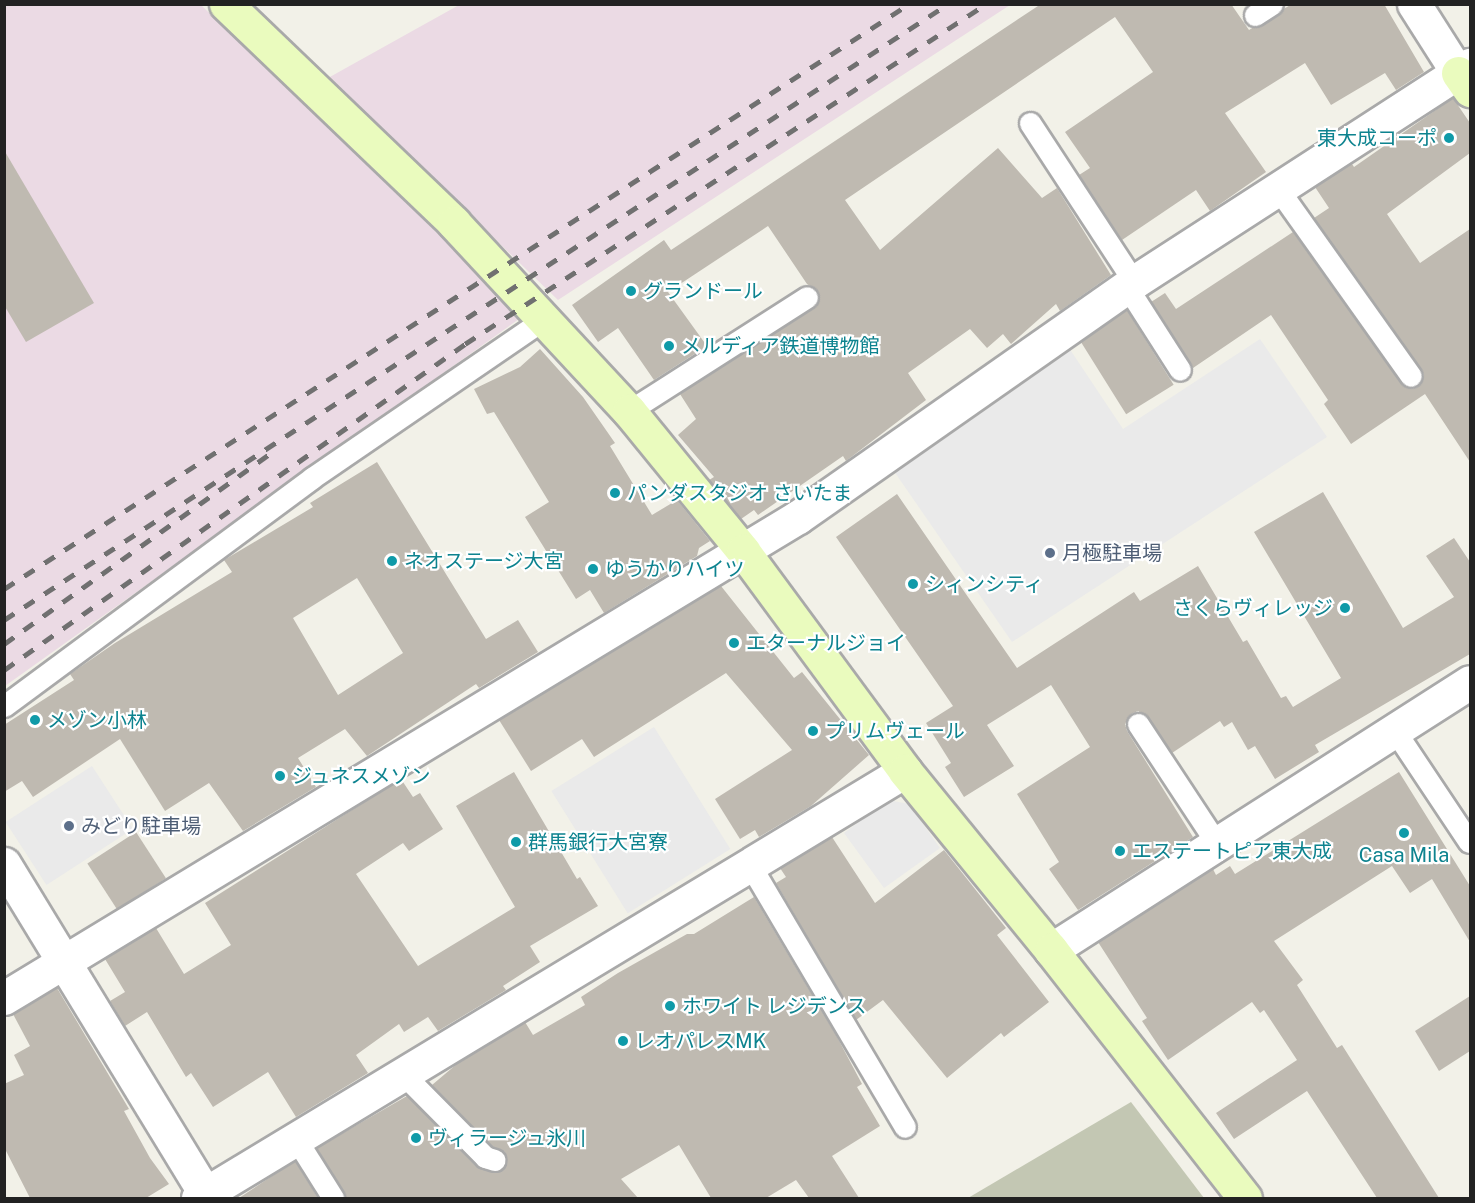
<!DOCTYPE html>
<html>
<head>
<meta charset="utf-8">
<style>
	body { margin:0 }
	#map { position:relative; width:1475px; height:1203px; overflow:hidden; background:#f2f1e8; font-family:"Public Sans","Noto Sans JP",sans-serif }
	div>[style] { position:absolute }
	.industrial>* { inset:0; background:#ebdae4 }
	.construction>* { inset:0; background:#c3c7b3 }
	.parking>* { inset:0; background:#eaeaea; transform-origin:0 0 }
	.building>* { inset:0; background:#bfbab1; transform-origin:0 0 }
	.roads { filter:drop-shadow(2px 0 #a9a9a9) drop-shadow(-2px 0 #a9a9a9) drop-shadow(0 2px #a9a9a9) drop-shadow(0 -2px #a9a9a9) }
	.lane>* { height:21px; margin:-10.5px; padding:0 10.5px; transform-origin:10.5px; border-radius:10.5px; background:#fff }
	.street>* { height:33px; margin:-16.5px; padding:0 16.5px; transform-origin:16.5px; border-radius:16.5px; background:#fff }
	.secondary>* { height:33px; margin:-16.5px; padding:0 16.5px; transform-origin:16.5px; border-radius:16.5px; background:#eafbbe }
	.rail>* { height:4.5px; margin-top:-2.25px; transform-origin:0; background:repeating-linear-gradient(90deg,#707070 0 12px,transparent 0 24px) }
	.dots>* { width:16px; height:16px; translate:-50% -50%; box-sizing:border-box; border:3px solid #fff; border-radius:50% }
	span { translate:-50% -50%; white-space:nowrap; text-align:center; line-height:1.15; -webkit-text-stroke:4.5px #fff; paint-order:stroke }
	.culture-label { font-size:20px; color:#0d838f }
	.right { translate:-100% -50%; text-align:right }
	.left { translate:0 -50%; text-align:left }
	.service-label { font-size:20px; color:#4e5e75 }
	.frame { position:absolute; inset:0; border:6px solid #222; pointer-events:none }
</style>
</head>
<body>
<div id="map">
	<div class="industrial">
		<i style="clip-path:polygon(5px 5px,201px 5px,493px 287px,519px 319px,5px 686px)"></i>
		<i style="clip-path:polygon(459px 5px,459px 4px,1010px 5px,558px 300px,328px 78px)"></i>
	</div>
	<div class="construction">
		<i style="clip-path:polygon(1131px 1102px,1204px 1198px,968px 1198px)"></i>
	</div>
	<div class="parking">
		<i style="clip-path:polygon(1260px 339px,1327px 437px,1012px 642px,889px 464px,1065px 342px,1123px 429px)"></i>
		<i style="left:654px;top:727px;width:144px;height:121px;rotate:58deg"></i>
		<i style="left:92px;top:766px;width:75px;height:103px;rotate:57deg"></i>
		<i style="clip-path:polygon(888px 800px,909px 804px,940px 848px,884px 888px,844px 833px)"></i>
	</div>
	<div class="building">
		<i style="clip-path:polygon(1041px 4px,1231px 4px,1249px 30px,1292px 4px,1384px 4px,1424px 72px,1396px 90px,1385px 73px,1331px 105px,1305px 63px,1225px 113px,1266px 172px,1210px 211px,1196px 190px,1122px 240px,1079px 175px,1090px 168px,1065px 132px,1153px 72px,1115px 17px,845px 200px,880px 250px,998px 148px,1042px 198px,1057px 188px,1111px 275px,1060px 311px,1056px 304px,1011px 344px,1003px 334px,987px 348px,970px 329px,908px 373px,926px 400px,846px 461px,843px 456px,758px 515px,754px 510px,741px 519px,709px 480px,714px 477px,678px 435px,696px 419px,680px 394px,818px 303px,817px 290px,807px 284px,768px 226px,668px 292px,707px 346px,654px 380px,618px 328px,598px 342px,572px 305px,664px 240px,671px 250px)"></i>
		<i style="clip-path:polygon(1453px 98px,1470px 123px,1470px 153px,1387px 214px,1420px 263px,1470px 229px,1470px 462px,1425px 394px,1351px 444px,1324px 404px,1328px 400px,1271px 315px,1193px 368px,1151px 302px,1165px 293px,1176px 309px,1293px 232px,1401px 383px,1412px 389px,1419px 386px,1424px 375px,1421px 369px,1314px 218px,1329px 208px,1315px 187px,1352px 164px,1354px 167px)"></i>
		<i style="clip-path:polygon(4px 150px,94px 303px,26px 342px,4px 305px)"></i>
		<i style="left:1127px;top:310px;width:88px;height:56px;rotate:58deg"></i>
		<i style="clip-path:polygon(540px 349px,583px 397px,615px 443px,610px 446px,652px 515px,677px 500px,710px 541px,699px 548px,697px 556px,604px 613px,590px 590px,576px 599px,525px 517px,549px 502px,494px 412px,487px 414px,474px 389px,520px 367px)"></i>
		<i style="clip-path:polygon(evenodd,377px 462px,486px 639px,518px 620px,538px 652px,479px 688px,476px 684px,367px 756px,345px 729px,298px 758px,316px 787px,243px 831px,209px 783px,165px 811px,120px 739px,33px 797px,22px 781px,4px 792px,4px 725px,74px 680px,70px 674px,115px 643px,232px 572px,224px 560px,313px 507px,310px 503px,377px 462px,357px 578px,403px 653px,338px 695px,293px 618px,357px 578px)"></i>
		<i style="clip-path:polygon(1323px 492px,1403px 628px,1454px 597px,1426px 556px,1454px 538px,1470px 562px,1470px 654px,1315px 745px,1319px 752px,1275px 779px,1255px 746px,1248px 750px,1232px 722px,1224px 727px,1220px 721px,1172px 753px,1148px 717px,1138px 711px,1131px 714px,1125px 724px,1127px 731px,1193px 837px,1078px 910px,1049px 869px,1059px 862px,1017px 794px,1090px 747px,1051px 685px,987px 725px,1014px 766px,964px 797px,945px 767px,951px 763px,926px 723px,953px 706px,836px 537px,897px 494px,1017px 668px,1134px 592px,1140px 601px,1198px 566px,1243px 642px,1247px 640px,1281px 698px,1286px 696px,1293px 707px,1341px 678px,1254px 532px)"></i>
		<i style="clip-path:polygon(721px 586px,794px 678px,802px 672px,869px 755px,811px 806px,759px 837px,755px 830px,740px 839px,715px 799px,792px 750px,726px 673px,594px 757px,582px 739px,531px 771px,499px 720px)"></i>
		<i style="clip-path:polygon(514px 772px,577px 879px,580px 877px,598px 906px,530px 946px,540px 962px,503px 986px,506px 990px,438px 1031px,428px 1017px,404px 1032px,399px 1024px,356px 1055px,368px 1073px,296px 1117px,268px 1072px,213px 1107px,191px 1073px,186px 1077px,147px 1012px,125px 1026px,110px 1001px,125px 992px,105px 959px,156px 928px,184px 974px,231px 945px,205px 903px,401px 779px,413px 797px,420px 793px,443px 829px,409px 851px,403px 843px,356px 874px,418px 966px,515px 907px,456px 806px)"></i>
		<i style="clip-path:polygon(1399px 772px,1470px 886px,1470px 942px,1432px 879px,1410px 893px,1392px 866px,1274px 941px,1303px 980px,1297px 985px,1337px 1048px,1342px 1045px,1439px 1198px,1377px 1198px,1307px 1091px,1234px 1139px,1216px 1113px,1297px 1060px,1264px 1010px,1260px 1013px,1252px 1002px,1168px 1060px,1142px 1021px,1147px 1018px,1098px 942px,1213px 869px,1216px 875px,1230px 866px,1235px 874px)"></i>
		<i style="left:136px;top:832px;width:55px;height:58px;rotate:57deg"></i>
		<i style="clip-path:polygon(832px 837px,875px 903px,944px 850px,1006px 928px,997px 935px,1049px 1002px,1004px 1037px,1001px 1033px,947px 1078px,883px 1000px,856px 1020px,776px 883px,786px 877px,780px 868px)"></i>
		<i style="clip-path:polygon(754px 897px,836px 1035px,862px 1084px,857px 1087px,880px 1126px,832px 1156px,859px 1198px,809px 1198px,796px 1180px,766px 1198px,711px 1198px,679px 1145px,621px 1179px,638px 1198px,346px 1198px,317px 1148px,407px 1096px,476px 1166px,492px 1172px,503px 1170px,507px 1163px,505px 1152px,492px 1146px,432px 1085px,458px 1063px,525px 1022px,533px 1035px,585px 1005px,581px 997px,618px 973px,687px 934px,694px 934px)"></i>
		<i style="clip-path:polygon(57px 988px,129px 1109px,124px 1111px,150px 1158px,169px 1184px,146px 1198px,30px 1198px,4px 1147px,4px 1084px,24px 1075px,14px 1055px,30px 1046px,13px 1014px)"></i>
		<i style="clip-path:polygon(1470px 996px,1470px 1051px,1439px 1071px,1415px 1031px)"></i>
		<i style="clip-path:polygon(295px 1161px,318px 1198px,239px 1198px,287px 1166px)"></i>
	</div>
	<div class="roads">
		<div class="lane">
			<i style="left:1255px;top:15px;width:20px;rotate:-33deg"></i>
			<i style="left:1030px;top:123px;width:190px;rotate:56.8deg"></i>
			<i style="left:1278px;top:189px;width:229px;rotate:54.6deg"></i>
			<i style="left:1127px;top:287px;width:98px;rotate:57.4deg"></i>
			<i style="left:629px;top:411px;width:211px;rotate:-32.6deg"></i>
			<i style="left:4px;top:706px;width:383px;rotate:-36.5deg"></i>
			<i style="left:312px;top:478px;width:283px;rotate:-34.4deg"></i>
			<i style="left:1138px;top:724px;width:144px;rotate:56.6deg"></i>
			<i style="left:1395px;top:731px;width:133px;rotate:56.3deg"></i>
			<i style="left:750px;top:865px;width:304px;rotate:59.4deg"></i>
			<i style="left:403px;top:1074px;width:117px;rotate:45.3deg"></i>
			<i style="left:485px;top:1157px;width:10px;rotate:17deg"></i>
			<i style="left:296px;top:1139px;width:70px;rotate:57.9deg"></i>
		</div>
		<div class="street">
			<i style="left:1414px;top:4px;width:82px;rotate:57.5deg"></i>
			<i style="left:4px;top:864px;width:391px;rotate:58.6deg"></i>
			<i style="left:1051px;top:950px;width:497px;rotate:-32.6deg"></i>
			<i style="left:4px;top:998px;width:928px;rotate:-31.21deg"></i>
			<i style="left:798px;top:517px;width:410px;rotate:-35deg"></i>
			<i style="left:1134px;top:282px;width:400px;rotate:-32.9deg"></i>
			<i style="left:198px;top:1198px;width:826px;rotate:-31.13deg"></i>
		</div>
		<div class="secondary">
			<i style="left:226px;top:4px;width:316px;rotate:43.8deg"></i>
			<i style="left:454px;top:223px;width:257px;rotate:47.1deg"></i>
			<i style="left:629px;top:411px;width:181px;rotate:50.8deg"></i>
			<i style="left:743px;top:551px;width:273px;rotate:53.6deg"></i>
			<i style="left:905px;top:771px;width:231px;rotate:50.8deg"></i>
			<i style="left:1051px;top:950px;width:315px;rotate:52deg"></i>
			<i style="left:1458px;top:73px;width:21px;rotate:55deg"></i>
		</div>
	</div>
	<div class="rail">
		<i style="left:4px;top:589px;width:1078px;rotate:-32.88deg"></i>
		<i style="left:4px;top:620px;width:1127px;rotate:-33.13deg"></i>
		<i style="left:4px;top:644px;width:325px;rotate:-35.6deg"></i>
		<i style="left:4px;top:670px;width:565px;rotate:-35.27deg"></i>
		<i style="left:465px;top:344px;width:622px;rotate:-33.13deg"></i>
	</div>
	<div class="dots">
		<i style="left:1449px;top:138px;background:#0f9aa8"></i>
		<i style="left:631px;top:291px;background:#0f9aa8"></i>
		<i style="left:669px;top:346px;background:#0f9aa8"></i>
		<i style="left:615px;top:493px;background:#0f9aa8"></i>
		<i style="left:1050px;top:553px;background:#5c6f8a"></i>
		<i style="left:392px;top:561px;background:#0f9aa8"></i>
		<i style="left:593px;top:569px;background:#0f9aa8"></i>
		<i style="left:913px;top:584px;background:#0f9aa8"></i>
		<i style="left:1345px;top:608px;background:#0f9aa8"></i>
		<i style="left:734px;top:643px;background:#0f9aa8"></i>
		<i style="left:35px;top:720px;background:#0f9aa8"></i>
		<i style="left:813px;top:731px;background:#0f9aa8"></i>
		<i style="left:280px;top:776px;background:#0f9aa8"></i>
		<i style="left:69px;top:826px;background:#5c6f8a"></i>
		<i style="left:1404px;top:833px;background:#0f9aa8"></i>
		<i style="left:516px;top:842px;background:#0f9aa8"></i>
		<i style="left:1120px;top:851px;background:#0f9aa8"></i>
		<i style="left:670px;top:1006px;background:#0f9aa8"></i>
		<i style="left:623px;top:1041px;background:#0f9aa8"></i>
		<i style="left:416px;top:1138px;background:#0f9aa8"></i>
	</div>
	<div class="culture-label">
		<span class="right" style="left:1437px;top:138px">東大成コーポ</span>
		<span class="left" style="left:643px;top:291px">グランドール</span>
		<span class="left" style="left:681px;top:346px">メルディア鉄道博物館</span>
		<span class="left" style="left:627px;top:493px">パンダスタジオ さいたま</span>
		<span class="left" style="left:404px;top:561px">ネオステージ大宮</span>
		<span class="left" style="left:605px;top:569px">ゆうかりハイツ</span>
		<span class="left" style="left:925px;top:584px">シィンシティ</span>
		<span class="right" style="left:1333px;top:608px">さくらヴィレッジ</span>
		<span class="left" style="left:746px;top:643px">エターナルジョイ</span>
		<span class="left" style="left:47px;top:720px">メゾン小林</span>
		<span class="left" style="left:825px;top:731px">プリムヴェール</span>
		<span class="left" style="left:292px;top:776px">ジュネスメゾン</span>
		<span class="left" style="left:528px;top:842px">群馬銀行大宮寮</span>
		<span class="left" style="left:1132px;top:851px">エステートピア東大成</span>
		<span style="left:1404px;top:855px">Casa Mila</span>
		<span class="left" style="left:682px;top:1006px">ホワイト レジデンス</span>
		<span class="left" style="left:635px;top:1041px">レオパレスMK</span>
		<span class="left" style="left:428px;top:1138px">ヴィラージュ氷川</span>
	</div>
	<div class="service-label">
		<span class="left" style="left:1062px;top:553px">月極駐車場</span>
		<span class="left" style="left:81px;top:826px">みどり駐車場</span>
	</div>
	<div class="frame"></div>
</div>
</body>
</html>
